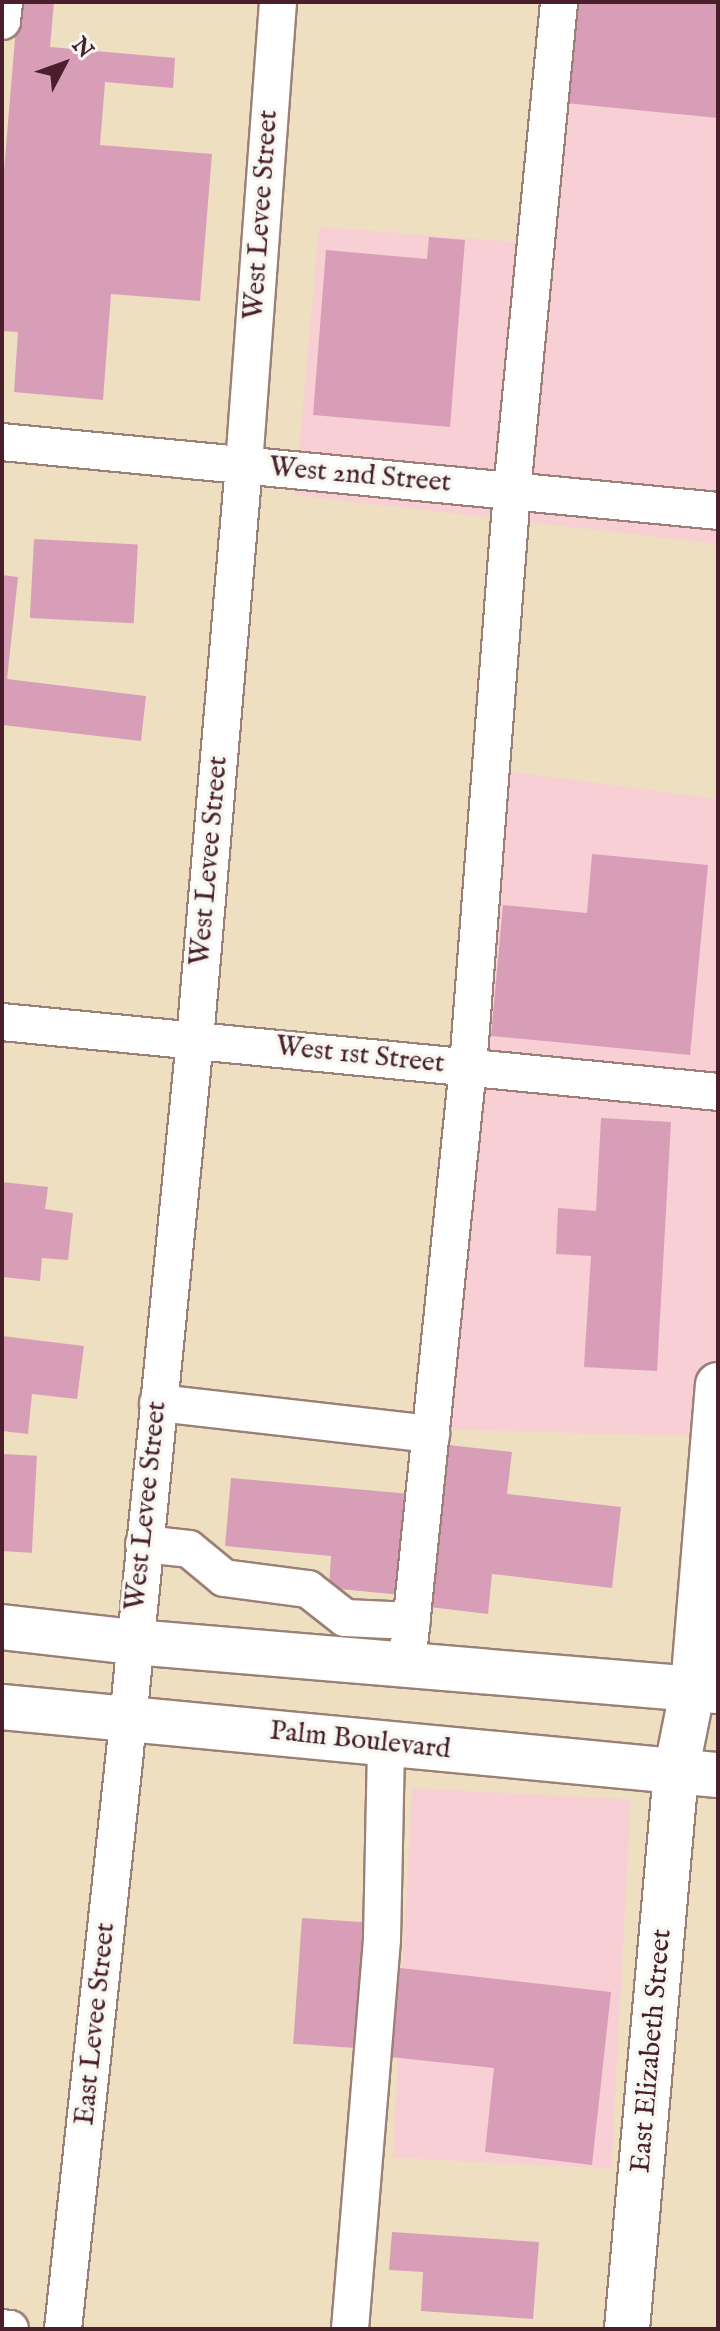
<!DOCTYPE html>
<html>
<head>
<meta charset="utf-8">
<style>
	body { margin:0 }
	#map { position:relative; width:720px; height:2331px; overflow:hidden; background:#eedfc0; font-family:"IM FELL English",serif }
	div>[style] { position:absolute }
	.built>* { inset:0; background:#f7cfd4; transform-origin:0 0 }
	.building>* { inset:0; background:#d89eb8; transform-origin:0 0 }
	.roads { filter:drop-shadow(2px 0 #9c7f76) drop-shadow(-2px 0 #9c7f76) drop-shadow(0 2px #9c7f76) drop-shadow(0 -2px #9c7f76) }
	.minor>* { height:36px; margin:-18px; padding:0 18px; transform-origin:18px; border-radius:18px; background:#fff }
	.major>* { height:44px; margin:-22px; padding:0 22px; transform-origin:22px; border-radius:22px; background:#fff }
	span { translate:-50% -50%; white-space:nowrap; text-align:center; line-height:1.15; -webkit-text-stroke:7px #f6f6f2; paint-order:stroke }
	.street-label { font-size:28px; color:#4a1f2b }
	.frame { position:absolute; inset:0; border:4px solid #4a1f2b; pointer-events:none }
	.north { position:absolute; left:24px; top:24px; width:80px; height:80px; -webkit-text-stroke:6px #f6f6f2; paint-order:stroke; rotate:49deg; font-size:22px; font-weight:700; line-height:32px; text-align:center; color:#4a1f2b }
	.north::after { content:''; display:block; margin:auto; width:28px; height:36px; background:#4a1f2b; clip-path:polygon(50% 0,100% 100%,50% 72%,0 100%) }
</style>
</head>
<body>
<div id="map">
	<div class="built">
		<i style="clip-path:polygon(553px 2px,718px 2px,718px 544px,295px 495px,319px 227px,529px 243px)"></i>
		<i style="clip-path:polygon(506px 771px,718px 799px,718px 1437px,434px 1429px)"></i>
		<i style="left:412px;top:1788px;width:219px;height:370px;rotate:3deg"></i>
	</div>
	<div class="building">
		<i style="clip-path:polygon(18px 2px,54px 2px,50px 47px,175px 58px,173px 88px,105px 82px,100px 145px,212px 154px,200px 301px,111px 294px,103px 400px,14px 392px,18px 332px,2px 331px,2px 195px)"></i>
		<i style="clip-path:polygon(575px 2px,718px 2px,718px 118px,565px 103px)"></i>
		<i style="clip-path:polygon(429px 237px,465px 240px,450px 427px,313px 415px,326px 250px,427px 259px)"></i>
		<i style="left:34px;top:539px;width:104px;height:79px;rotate:3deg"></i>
		<i style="clip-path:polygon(2px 575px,18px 577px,7px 679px,146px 696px,141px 741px,2px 725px)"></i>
		<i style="clip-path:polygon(592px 854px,708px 865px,690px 1055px,491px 1036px,503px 905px,587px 913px)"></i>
		<i style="clip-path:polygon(601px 1118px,671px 1122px,657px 1371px,584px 1367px,591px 1256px,556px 1254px,558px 1208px,596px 1211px)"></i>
		<i style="clip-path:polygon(2px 1182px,48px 1187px,45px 1209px,73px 1213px,68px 1260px,42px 1258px,40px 1281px,2px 1277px)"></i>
		<i style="clip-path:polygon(2px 1336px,84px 1346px,77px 1399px,32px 1394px,28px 1434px,2px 1431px)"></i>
		<i style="clip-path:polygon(439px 1444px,512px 1452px,507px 1494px,621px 1507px,612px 1588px,492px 1574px,488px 1614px,421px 1606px)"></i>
		<i style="left:2px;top:1454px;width:35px;height:97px;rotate:3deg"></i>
		<i style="clip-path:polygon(231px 1478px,411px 1494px,402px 1595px,329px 1588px,331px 1556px,225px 1546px)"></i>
		<i style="left:302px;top:1918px;width:66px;height:126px;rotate:4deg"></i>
		<i style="clip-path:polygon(400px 1968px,611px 1992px,592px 2165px,485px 2152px,494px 2068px,390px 2057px)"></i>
		<i style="clip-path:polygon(392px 2232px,539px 2242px,533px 2319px,421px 2311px,423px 2272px,389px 2270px)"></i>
	</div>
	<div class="roads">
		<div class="minor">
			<i style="left:2px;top:21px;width:19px;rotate:-84deg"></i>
			<i style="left:2px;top:442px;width:719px;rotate:5.5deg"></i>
			<i style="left:2px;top:1022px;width:719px;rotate:5.58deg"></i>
			<i style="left:158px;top:1403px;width:275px;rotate:6.5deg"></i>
			<i style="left:144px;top:1544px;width:45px;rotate:6.3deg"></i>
			<i style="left:189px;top:1549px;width:45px;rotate:39.6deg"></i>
			<i style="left:224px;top:1578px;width:85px;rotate:7.5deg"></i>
			<i style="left:308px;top:1589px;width:47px;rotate:38.1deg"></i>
			<i style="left:345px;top:1618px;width:67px;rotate:2.6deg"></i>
			<i style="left:407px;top:1665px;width:601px;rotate:-84.18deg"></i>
			<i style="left:468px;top:1067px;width:578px;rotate:-85.63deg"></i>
			<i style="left:512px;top:491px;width:491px;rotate:-84.5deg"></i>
			<i style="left:2px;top:2328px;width:8px;rotate:7deg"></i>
			<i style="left:63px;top:2329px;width:571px;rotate:-83.87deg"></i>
			<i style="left:124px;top:1761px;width:724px;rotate:-84.38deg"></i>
			<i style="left:195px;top:1040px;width:577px;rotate:-85.13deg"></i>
			<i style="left:244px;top:465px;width:464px;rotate:-85.8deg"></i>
			<i style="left:350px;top:2329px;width:391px;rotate:-85.3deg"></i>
			<i style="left:382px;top:1939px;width:195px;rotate:-88.8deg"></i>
		</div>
		<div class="major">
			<i style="left:2px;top:1627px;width:133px;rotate:6.5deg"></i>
			<i style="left:134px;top:1642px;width:586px;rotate:4.8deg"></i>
			<i style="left:2px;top:1707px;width:719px;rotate:5.43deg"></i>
			<i style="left:627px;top:2329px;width:559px;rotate:-84.97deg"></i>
			<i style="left:676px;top:1772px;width:86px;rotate:-78.6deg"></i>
			<i style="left:693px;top:1688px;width:304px;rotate:-85.3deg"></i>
		</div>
	</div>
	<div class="street-label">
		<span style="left:262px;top:215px;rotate:-86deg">West Levee Street</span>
		<span style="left:360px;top:476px;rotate:5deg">West 2nd Street</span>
		<span style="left:210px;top:861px;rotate:-85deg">West Levee Street</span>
		<span style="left:360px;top:1056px;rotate:6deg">West 1st Street</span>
		<span style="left:147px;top:1506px;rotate:-84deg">West Levee Street</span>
		<span style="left:360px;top:1741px;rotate:6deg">Palm Boulevard</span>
		<span style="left:96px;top:2024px;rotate:-84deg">East Levee Street</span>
		<span style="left:652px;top:2051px;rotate:-85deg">East Elizabeth Street</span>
	</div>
	<div class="frame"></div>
	<div class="north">N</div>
</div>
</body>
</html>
